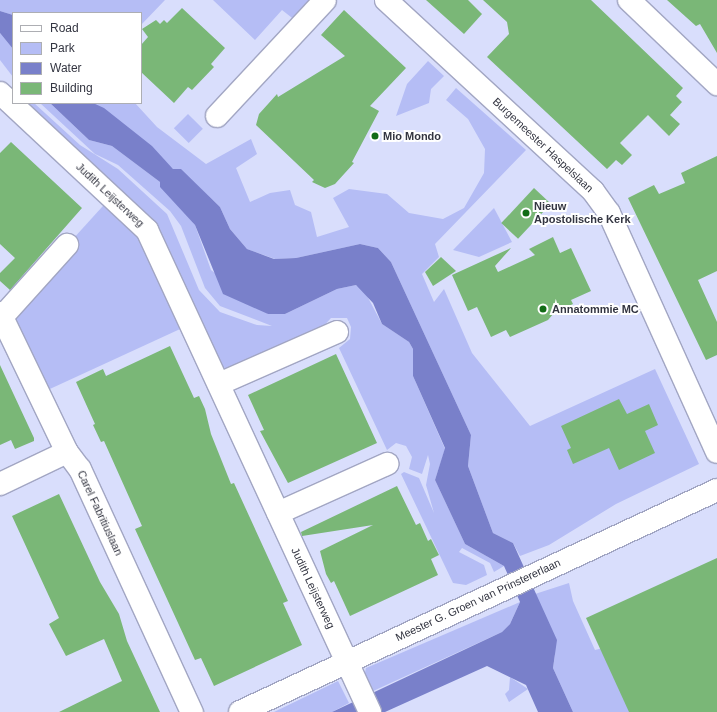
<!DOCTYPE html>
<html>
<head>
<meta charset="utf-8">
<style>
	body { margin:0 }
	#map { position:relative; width:717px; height:712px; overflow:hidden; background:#d9defc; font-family:Arial,sans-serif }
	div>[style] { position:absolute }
	.green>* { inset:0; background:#b5bdf5; transform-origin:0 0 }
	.water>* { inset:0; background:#7980ca }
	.building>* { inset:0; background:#7ab777; transform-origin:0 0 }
	.roads { filter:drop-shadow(1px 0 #a2a6c3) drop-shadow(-1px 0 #a2a6c3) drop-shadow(0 1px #a2a6c3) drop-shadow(0 -1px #a2a6c3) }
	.minor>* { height:22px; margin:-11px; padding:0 11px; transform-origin:11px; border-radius:11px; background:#fff }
	.dots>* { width:11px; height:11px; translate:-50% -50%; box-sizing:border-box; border:2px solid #fff; border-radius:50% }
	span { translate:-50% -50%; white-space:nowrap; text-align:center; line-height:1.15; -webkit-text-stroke:4px #fff; paint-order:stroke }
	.poi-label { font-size:11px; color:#333541; font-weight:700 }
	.left { translate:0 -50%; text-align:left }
	.street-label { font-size:11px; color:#333541 }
	.legend { position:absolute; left:12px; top:12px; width:130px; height:92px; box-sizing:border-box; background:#fff; border:1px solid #adaeb3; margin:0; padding:5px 7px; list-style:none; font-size:12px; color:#333541 }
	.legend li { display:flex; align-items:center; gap:8px; height:20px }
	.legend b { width:20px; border:1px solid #adaeb3 }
</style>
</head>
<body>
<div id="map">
	<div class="green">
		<i style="clip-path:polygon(0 0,165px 0,141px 25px,141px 13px,13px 15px,0 11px)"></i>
		<i style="clip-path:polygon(213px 0,315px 0,296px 21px,282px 10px,255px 40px)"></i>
		<i style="clip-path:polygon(0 33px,13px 49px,13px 77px,0 60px)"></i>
		<i style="clip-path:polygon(428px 61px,444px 76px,431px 89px,429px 103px,396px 116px,407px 84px)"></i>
		<i style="clip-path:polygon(456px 88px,526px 150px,435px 244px,439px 257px,422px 274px,434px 302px,444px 289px,472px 353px,530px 426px,655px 369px,699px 464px,616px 504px,549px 545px,520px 556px,513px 543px,493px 533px,468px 466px,471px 435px,391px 262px,378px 248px,360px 244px,296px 258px,275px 259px,247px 249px,230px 229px,220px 207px,181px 170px,173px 169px,93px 103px,135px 103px,157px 127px,206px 164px,251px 139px,257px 154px,236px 168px,250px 202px,270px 193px,290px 190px,295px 205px,311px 212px,317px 237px,349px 227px,333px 198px,349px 189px,387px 194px,409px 213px,443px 219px,464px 208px,484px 173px,485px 149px,468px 119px,446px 100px)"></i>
		<i style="clip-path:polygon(22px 103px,34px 103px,80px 145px,118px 169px,167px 214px,199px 290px,220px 312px,257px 325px,272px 326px,220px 306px,205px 288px,181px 226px,170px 211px,118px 165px,95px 154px,40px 103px,50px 103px,89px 140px,112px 146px,160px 182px,195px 225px,211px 270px,268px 314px,285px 314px,337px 289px,356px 285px,365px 292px,382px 324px,409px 342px,413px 349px,413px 376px,445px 449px,435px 480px,465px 544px,504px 566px,494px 572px,490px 563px,462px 548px,459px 552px,484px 565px,487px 575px,466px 585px,453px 583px,401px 474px,404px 472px,419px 478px,434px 513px,426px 485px,430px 464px,428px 455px,422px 474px,409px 469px,412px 457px,406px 446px,396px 443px,387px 450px,339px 348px,350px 339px,351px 327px,347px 318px,331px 318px,321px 329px,229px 371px,216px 362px,168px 253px)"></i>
		<i style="left:188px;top:114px;width:21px;height:20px;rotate:45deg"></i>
		<i style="clip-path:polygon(112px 196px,142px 224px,191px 324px,39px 394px,3px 316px)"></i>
		<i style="clip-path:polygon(494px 208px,512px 242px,479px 257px,453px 250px)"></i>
		<i style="clip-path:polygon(569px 583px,573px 601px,595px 650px,603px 648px,633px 712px,573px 712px,553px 668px,555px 655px,535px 594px)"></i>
		<i style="clip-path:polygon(520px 602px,510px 624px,502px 632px,371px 692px,364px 677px,366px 668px)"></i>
		<i style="clip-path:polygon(510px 677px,528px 689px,509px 702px,505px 694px,509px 690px)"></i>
		<i style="clip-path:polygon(338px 681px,349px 703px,332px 712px,274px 712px)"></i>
	</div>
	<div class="water">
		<i style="clip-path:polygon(0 11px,13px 15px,13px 49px,0 33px)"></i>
		<i style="clip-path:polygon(50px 103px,93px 103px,104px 108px,152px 146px,173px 169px,181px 169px,220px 207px,230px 229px,247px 249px,274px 259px,296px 258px,360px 244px,378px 248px,391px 262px,471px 435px,468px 466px,493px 533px,513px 543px,557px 640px,553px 668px,573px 712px,538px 712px,526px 685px,487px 666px,385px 712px,332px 712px,502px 632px,510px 624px,520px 602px,504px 566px,465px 544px,435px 480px,445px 448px,413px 376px,413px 349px,409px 342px,382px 324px,373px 303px,356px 285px,337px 289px,285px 314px,268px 314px,223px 294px,195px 225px,160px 187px,160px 182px,112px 146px,89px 140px)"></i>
	</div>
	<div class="building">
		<i style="clip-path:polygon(426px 0,468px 0,482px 14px,464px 34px)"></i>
		<i style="clip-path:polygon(483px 0,591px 0,683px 88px,676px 96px,682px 102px,670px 115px,680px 124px,669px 136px,648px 115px,620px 143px,632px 155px,622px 165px,616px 160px,607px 169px,487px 57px,509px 34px,507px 22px)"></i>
		<i style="clip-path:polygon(667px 0,717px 0,717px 53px,700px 24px,696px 26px)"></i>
		<i style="clip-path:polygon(182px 8px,225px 48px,211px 64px,214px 67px,192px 90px,188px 87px,174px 103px,141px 72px,141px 45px,148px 37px,142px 29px,156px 20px,160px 24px,164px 20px,167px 23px)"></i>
		<i style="clip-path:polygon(344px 10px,406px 68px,370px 106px,379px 111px,352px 162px,354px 163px,335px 184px,325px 188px,312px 182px,314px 180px,256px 125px,259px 114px,277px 94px,278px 97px,345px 56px,321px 35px)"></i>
		<i style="clip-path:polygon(11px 142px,82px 208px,10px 290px,0 281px,0 273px,15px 258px,0 244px,0 153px)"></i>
		<i style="clip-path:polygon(717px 156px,717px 271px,698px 280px,717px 322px,717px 355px,706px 360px,628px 198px,654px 185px,659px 194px,685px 183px,681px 173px)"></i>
		<i style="left:534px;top:188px;width:23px;height:48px;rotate:43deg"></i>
		<i style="clip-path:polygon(553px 237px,560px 253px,571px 248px,591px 291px,571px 300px,573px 304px,554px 313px,548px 320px,510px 337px,506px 330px,491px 337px,477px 307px,468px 311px,452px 275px,511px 248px,495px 266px,498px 272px,535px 255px,529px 249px)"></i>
		<i style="clip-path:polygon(441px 257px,456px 271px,433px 286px,425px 272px)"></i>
		<i style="clip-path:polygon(170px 346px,194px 398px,199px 396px,205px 409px,211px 434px,231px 484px,234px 483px,288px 601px,283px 603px,302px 645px,214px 686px,201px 658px,195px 660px,135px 529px,142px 526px,104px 441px,101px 442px,93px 425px,95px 424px,76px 382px,103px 369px,106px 376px)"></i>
		<i style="clip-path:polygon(336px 354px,377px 443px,288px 483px,260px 431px,264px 430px,248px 395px)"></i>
		<i style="clip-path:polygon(0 365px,34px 438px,34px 441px,15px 449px,11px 440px,0 445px)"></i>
		<i style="clip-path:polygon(619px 399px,627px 414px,649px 404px,658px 425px,645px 431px,655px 453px,619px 470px,609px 448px,573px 464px,567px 450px,571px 448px,561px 426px)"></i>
		<i style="clip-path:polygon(397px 486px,416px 525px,420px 523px,428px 541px,431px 539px,439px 555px,431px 559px,438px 575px,350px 616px,334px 581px,331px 583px,326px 574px,320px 551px,373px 525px,302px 536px,301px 532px)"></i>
		<i style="clip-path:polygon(59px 494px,100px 582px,119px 614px,127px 641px,160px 712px,59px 712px,122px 681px,104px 639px,66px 656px,49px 624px,59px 618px,12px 516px)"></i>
		<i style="clip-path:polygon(717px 558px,717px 712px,629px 712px,586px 618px)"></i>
	</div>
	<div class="roads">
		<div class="minor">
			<i style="left:386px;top:0;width:282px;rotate:42.7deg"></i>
			<i style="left:593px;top:191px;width:27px;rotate:54deg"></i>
			<i style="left:609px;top:213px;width:262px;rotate:65.7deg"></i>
			<i style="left:629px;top:0;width:122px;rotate:43.7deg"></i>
			<i style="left:0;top:93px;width:201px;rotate:43deg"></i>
			<i style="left:147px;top:230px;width:531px;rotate:65.17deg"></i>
			<i style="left:217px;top:116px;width:158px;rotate:-47deg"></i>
			<i style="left:0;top:313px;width:154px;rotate:64.3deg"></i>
			<i style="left:67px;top:452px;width:21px;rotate:53deg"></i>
			<i style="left:80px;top:469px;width:268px;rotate:65.3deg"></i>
			<i style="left:3px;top:316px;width:96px;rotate:-48deg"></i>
			<i style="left:219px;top:384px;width:129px;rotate:-23.8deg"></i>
			<i style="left:0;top:484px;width:74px;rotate:-25.5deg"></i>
			<i style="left:278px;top:513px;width:120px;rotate:-24.2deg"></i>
			<i style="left:240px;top:712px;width:526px;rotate:-24.96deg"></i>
		</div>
	</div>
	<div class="dots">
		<i style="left:375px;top:136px;background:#126c16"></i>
		<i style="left:526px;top:213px;background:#126c16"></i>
		<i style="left:543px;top:309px;background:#126c16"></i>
	</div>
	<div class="poi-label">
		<span class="left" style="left:383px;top:136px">Mio Mondo</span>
		<span class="left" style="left:534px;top:213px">Nieuw<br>Apostolische Kerk</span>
		<span class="left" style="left:552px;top:309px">Annatommie MC</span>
	</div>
	<div class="street-label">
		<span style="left:543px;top:145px;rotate:43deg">Burgemeester Haspelslaan</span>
		<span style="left:110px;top:195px;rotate:43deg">Judith Leijsterweg</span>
		<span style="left:100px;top:513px;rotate:65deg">Carel Fabritiuslaan</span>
		<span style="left:313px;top:588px;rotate:65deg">Judith Leijsterweg</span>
		<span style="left:478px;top:600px;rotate:-25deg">Meester G. Groen van Prinstererlaan</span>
	</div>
	<ul class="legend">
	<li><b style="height:5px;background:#fff"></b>Road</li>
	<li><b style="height:11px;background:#b5bdf5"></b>Park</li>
	<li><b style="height:11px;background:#7980ca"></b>Water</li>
	<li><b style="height:11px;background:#7ab777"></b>Building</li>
	</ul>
</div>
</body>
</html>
